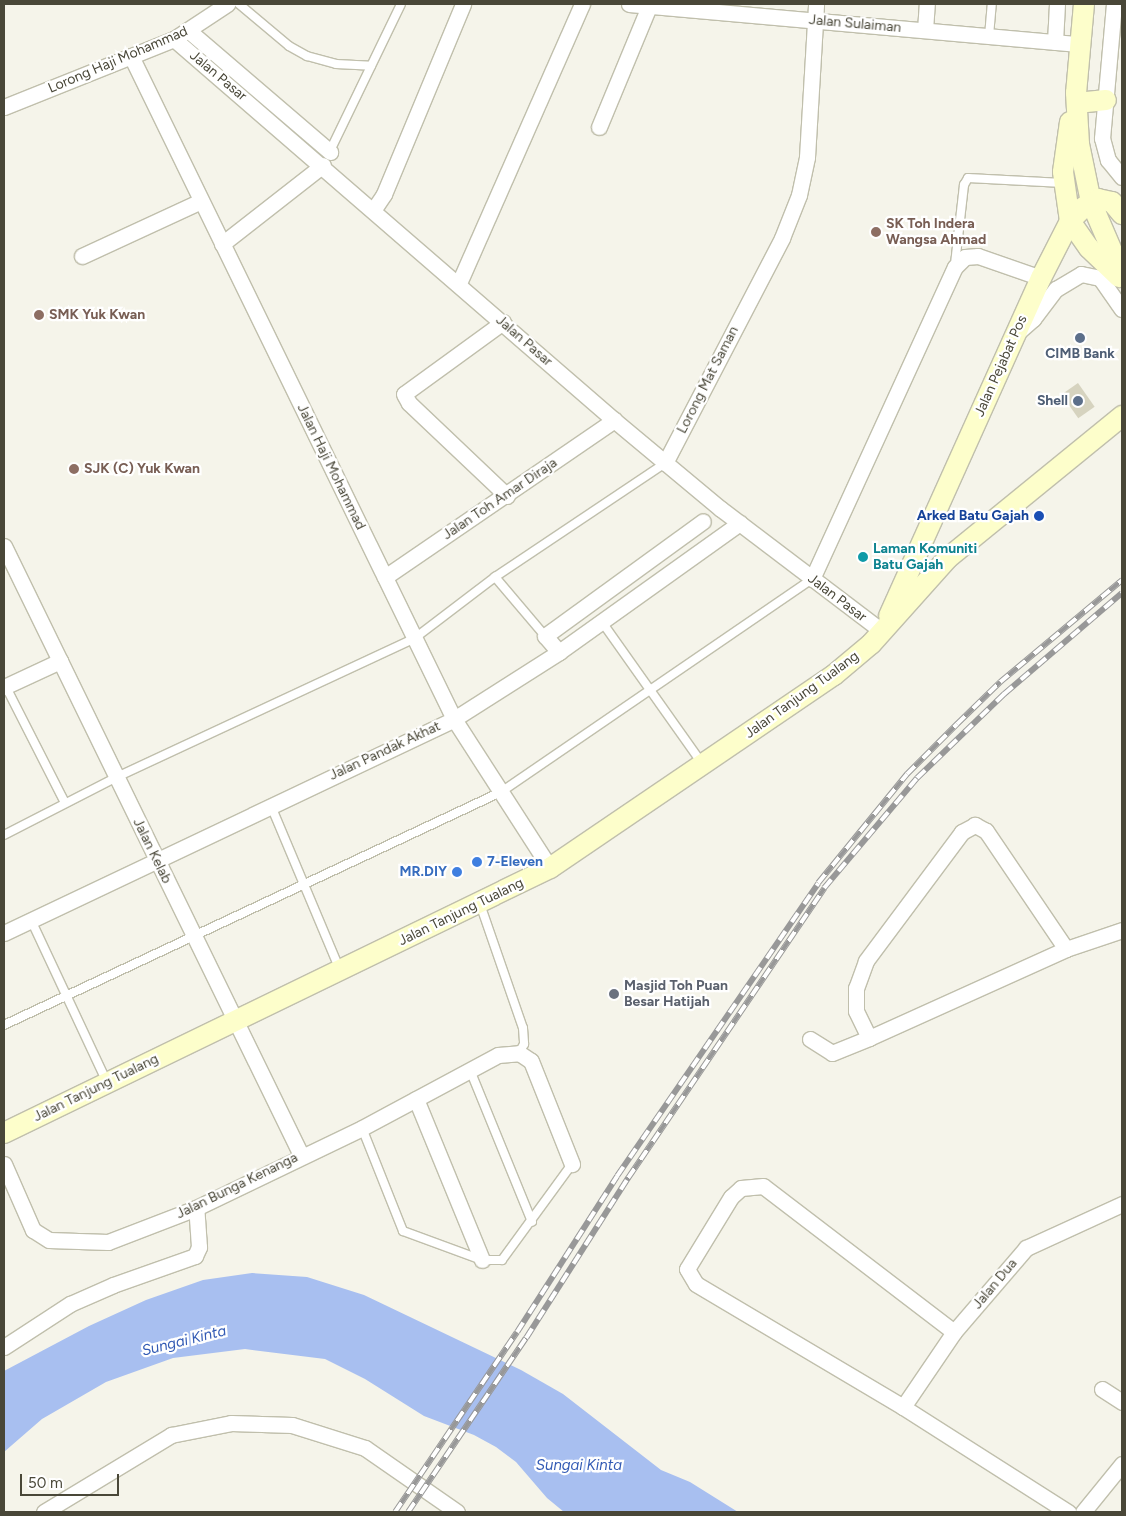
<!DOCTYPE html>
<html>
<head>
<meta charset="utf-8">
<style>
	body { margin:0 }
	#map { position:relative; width:1126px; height:1516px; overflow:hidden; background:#f5f4ea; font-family:Figtree,sans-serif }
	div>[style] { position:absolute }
	.water>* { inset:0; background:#a8bff0 }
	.building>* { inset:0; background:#d6d3bf; transform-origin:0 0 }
	.roads { filter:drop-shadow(1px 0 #c0bfac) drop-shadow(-1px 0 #c0bfac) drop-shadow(0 1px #c0bfac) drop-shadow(0 -1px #c0bfac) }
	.lane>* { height:8px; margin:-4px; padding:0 4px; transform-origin:4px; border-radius:4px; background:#fff }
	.street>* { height:15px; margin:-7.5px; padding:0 7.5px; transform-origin:7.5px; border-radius:7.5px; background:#fff }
	.secondary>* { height:20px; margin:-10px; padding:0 10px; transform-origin:10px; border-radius:10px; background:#fdfecb }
	.rail>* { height:5.5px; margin-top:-2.75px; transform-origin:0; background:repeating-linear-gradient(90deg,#fff 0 11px,#989898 0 22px); box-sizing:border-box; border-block:1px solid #989898 }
	.dots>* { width:14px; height:14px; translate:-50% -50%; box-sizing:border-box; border:2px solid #fff; border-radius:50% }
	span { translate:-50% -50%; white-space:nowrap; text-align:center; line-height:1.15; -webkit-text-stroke:4.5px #fff; paint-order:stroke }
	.street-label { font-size:14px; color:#494738 }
	.education-label { font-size:14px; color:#785e54; font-weight:700 }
	.left { translate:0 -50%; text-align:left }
	.service-label { font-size:14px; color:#4e5e75; font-weight:700 }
	.right { translate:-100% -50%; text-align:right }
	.transit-label { font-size:14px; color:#164399; font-weight:700 }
	.culture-label { font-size:14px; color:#0d838f; font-weight:700 }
	.shop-label { font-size:14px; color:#366cbe; font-weight:700 }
	.worship-label { font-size:14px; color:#5b616d; font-weight:700 }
	.water-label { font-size:15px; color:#325ab4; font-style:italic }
	.frame { position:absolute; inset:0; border:5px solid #494738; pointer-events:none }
	.scale { position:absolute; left:20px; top:1474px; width:99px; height:22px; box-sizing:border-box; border:2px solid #494738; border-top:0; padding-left:6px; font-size:15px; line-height:18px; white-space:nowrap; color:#494738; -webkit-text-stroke:4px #fff; paint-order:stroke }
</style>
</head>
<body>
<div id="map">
	<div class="water">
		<i style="clip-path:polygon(252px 1273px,307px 1277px,364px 1295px,521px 1370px,563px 1394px,661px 1470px,690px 1482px,738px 1512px,564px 1512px,547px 1498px,516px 1462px,496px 1447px,474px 1435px,424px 1416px,365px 1379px,325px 1359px,245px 1349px,173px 1358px,106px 1382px,42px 1419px,4px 1452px,4px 1371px,89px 1326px,146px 1300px,203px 1280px)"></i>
	</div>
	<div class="building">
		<i style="left:1078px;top:383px;width:29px;height:20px;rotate:55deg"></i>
	</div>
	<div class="roads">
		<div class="lane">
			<i style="left:239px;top:4px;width:65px;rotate:40deg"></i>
			<i style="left:289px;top:46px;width:21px;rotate:29deg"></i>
			<i style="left:307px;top:56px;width:30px;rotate:15deg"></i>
			<i style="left:336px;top:64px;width:35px;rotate:3deg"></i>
			<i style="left:989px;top:36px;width:32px;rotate:-85deg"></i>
			<i style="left:329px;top:153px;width:165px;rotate:-64.2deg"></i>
			<i style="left:955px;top:264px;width:80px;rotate:-83.5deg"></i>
			<i style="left:964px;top:185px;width:8px;rotate:-60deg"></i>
			<i style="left:968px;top:178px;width:95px;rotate:3deg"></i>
			<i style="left:495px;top:577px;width:77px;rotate:49.7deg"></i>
			<i style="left:602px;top:622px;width:173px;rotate:54.7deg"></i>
			<i style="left:6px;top:687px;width:130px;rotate:63deg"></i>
			<i style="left:271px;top:806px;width:178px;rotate:67.2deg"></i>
			<i style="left:4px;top:835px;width:127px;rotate:-27.2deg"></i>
			<i style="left:117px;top:777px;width:329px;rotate:-25deg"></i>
			<i style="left:415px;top:638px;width:101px;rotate:-37.3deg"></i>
			<i style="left:495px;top:577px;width:205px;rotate:-33.8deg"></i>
			<i style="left:480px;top:904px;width:131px;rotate:70.9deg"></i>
			<i style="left:523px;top:1028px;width:16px;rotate:86deg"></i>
			<i style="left:524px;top:1044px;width:10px;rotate:119deg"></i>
			<i style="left:31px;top:920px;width:179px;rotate:64.9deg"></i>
			<i style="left:4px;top:1025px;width:549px;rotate:-25.12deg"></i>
			<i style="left:501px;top:792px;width:377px;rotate:-34.4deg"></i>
			<i style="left:470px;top:1070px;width:164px;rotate:67.8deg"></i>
			<i style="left:362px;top:1128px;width:111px;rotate:68.3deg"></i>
			<i style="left:403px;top:1231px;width:84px;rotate:20.2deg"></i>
			<i style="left:482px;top:1260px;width:20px"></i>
			<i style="left:502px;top:1260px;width:119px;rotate:-53.9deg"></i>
		</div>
		<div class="street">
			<i style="left:629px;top:4px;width:454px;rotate:5.1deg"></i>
			<i style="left:1114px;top:4px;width:135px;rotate:95.1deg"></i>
			<i style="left:1102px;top:138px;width:23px;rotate:75deg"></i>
			<i style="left:1108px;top:160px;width:22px;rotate:51deg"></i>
			<i style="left:925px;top:30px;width:26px;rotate:-86deg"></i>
			<i style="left:189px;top:31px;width:186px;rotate:40.6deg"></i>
			<i style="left:174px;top:39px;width:582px;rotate:40.89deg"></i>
			<i style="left:614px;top:420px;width:139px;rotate:39.8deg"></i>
			<i style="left:721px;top:509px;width:203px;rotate:37.2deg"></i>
			<i style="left:1055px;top:42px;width:38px;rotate:-87deg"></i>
			<i style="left:131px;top:56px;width:737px;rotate:64.03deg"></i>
			<i style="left:454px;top:719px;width:177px;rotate:57.2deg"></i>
			<i style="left:4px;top:107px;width:183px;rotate:-21.8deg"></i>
			<i style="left:174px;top:39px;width:64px;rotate:-33.4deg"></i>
			<i style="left:599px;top:127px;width:131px;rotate:-67.5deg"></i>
			<i style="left:374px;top:209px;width:18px;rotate:-56deg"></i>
			<i style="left:384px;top:194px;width:206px;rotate:-67.4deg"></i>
			<i style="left:222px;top:244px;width:128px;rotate:-38deg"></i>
			<i style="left:82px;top:256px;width:131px;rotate:-24.8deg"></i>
			<i style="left:459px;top:283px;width:305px;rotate:-66.2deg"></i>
			<i style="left:503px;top:322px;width:122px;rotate:144deg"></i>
			<i style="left:404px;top:394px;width:10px;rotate:61deg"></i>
			<i style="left:409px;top:403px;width:135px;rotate:43.5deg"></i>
			<i style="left:1018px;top:332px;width:20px;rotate:-41deg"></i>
			<i style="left:1033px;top:319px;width:38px;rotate:-53deg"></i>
			<i style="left:1056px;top:289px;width:29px;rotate:-31deg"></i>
			<i style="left:1081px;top:274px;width:19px;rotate:12deg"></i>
			<i style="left:1100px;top:278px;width:38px;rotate:55deg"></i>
			<i style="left:665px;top:463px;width:254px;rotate:-62.5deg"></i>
			<i style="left:782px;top:238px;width:46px;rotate:-68.4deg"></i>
			<i style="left:799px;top:195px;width:39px;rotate:-78deg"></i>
			<i style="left:807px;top:157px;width:153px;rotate:-86.6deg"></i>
			<i style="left:4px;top:546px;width:678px;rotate:64deg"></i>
			<i style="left:385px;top:577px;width:278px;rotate:-34.4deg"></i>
			<i style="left:812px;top:579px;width:343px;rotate:-65.4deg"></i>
			<i style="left:955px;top:267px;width:14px;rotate:-45deg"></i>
			<i style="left:965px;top:257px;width:13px;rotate:-4deg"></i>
			<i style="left:978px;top:256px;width:67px;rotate:19.2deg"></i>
			<i style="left:559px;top:652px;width:21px;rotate:-131deg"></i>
			<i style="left:545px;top:636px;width:195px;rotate:-36deg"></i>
			<i style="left:4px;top:687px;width:62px;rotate:-24.9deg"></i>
			<i style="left:4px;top:933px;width:498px;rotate:-25.4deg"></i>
			<i style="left:454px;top:719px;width:125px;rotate:-32.5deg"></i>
			<i style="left:559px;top:652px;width:222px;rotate:-35.5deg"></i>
			<i style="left:1066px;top:949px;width:143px;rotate:-124.1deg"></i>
			<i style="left:986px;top:831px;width:13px;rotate:-151deg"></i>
			<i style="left:975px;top:825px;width:15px;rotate:152deg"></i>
			<i style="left:962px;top:832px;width:161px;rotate:126.7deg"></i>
			<i style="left:866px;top:961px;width:29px;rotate:110deg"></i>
			<i style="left:856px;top:988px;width:23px;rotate:90deg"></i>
			<i style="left:856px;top:1011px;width:30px;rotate:64deg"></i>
			<i style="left:869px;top:1038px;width:216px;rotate:-24.3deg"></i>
			<i style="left:1066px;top:949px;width:59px;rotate:-18.7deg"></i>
			<i style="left:810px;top:1039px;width:26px;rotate:32deg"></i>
			<i style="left:832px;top:1053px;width:40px;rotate:-22deg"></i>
			<i style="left:416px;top:1099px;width:174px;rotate:67.7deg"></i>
			<i style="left:4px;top:1164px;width:72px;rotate:66.3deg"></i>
			<i style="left:33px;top:1230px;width:19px;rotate:32deg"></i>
			<i style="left:49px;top:1240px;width:59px;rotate:1.9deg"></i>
			<i style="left:108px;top:1242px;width:94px;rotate:-21.1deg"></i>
			<i style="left:196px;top:1208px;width:184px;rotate:-25.7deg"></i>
			<i style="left:362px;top:1128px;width:154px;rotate:-28.2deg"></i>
			<i style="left:498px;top:1055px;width:21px;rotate:-5deg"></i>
			<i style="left:519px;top:1053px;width:14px;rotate:34deg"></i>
			<i style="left:531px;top:1061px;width:111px;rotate:68.3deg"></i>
			<i style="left:954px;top:1332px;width:240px;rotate:-142.6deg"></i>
			<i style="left:763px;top:1186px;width:22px;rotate:175deg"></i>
			<i style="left:741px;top:1188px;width:13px;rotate:138deg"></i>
			<i style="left:731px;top:1197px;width:84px;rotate:121.4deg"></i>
			<i style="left:687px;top:1269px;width:17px;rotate:59deg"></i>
			<i style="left:696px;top:1284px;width:241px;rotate:30.7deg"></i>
			<i style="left:903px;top:1407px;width:196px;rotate:32.5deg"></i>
			<i style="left:4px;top:1347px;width:79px;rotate:-33.1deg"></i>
			<i style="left:70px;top:1304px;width:47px;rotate:-23.8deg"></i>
			<i style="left:113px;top:1285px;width:87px;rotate:-19.5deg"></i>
			<i style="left:195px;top:1256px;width:10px;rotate:-66deg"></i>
			<i style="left:199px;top:1247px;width:39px;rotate:-94deg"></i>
			<i style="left:1102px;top:1389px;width:24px;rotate:33deg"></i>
			<i style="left:903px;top:1407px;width:91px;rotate:-55.8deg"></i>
			<i style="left:954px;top:1332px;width:111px;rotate:-49.4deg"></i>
			<i style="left:1026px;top:1248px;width:106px;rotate:-24.6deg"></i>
			<i style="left:44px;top:1512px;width:149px;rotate:-31.2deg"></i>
			<i style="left:171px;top:1435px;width:61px;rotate:-11.3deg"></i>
			<i style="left:231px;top:1423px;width:61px;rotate:1.9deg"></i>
			<i style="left:292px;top:1425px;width:77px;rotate:17.5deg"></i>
			<i style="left:365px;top:1448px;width:112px;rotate:34.8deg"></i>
			<i style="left:1083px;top:1512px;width:62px;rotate:-50.9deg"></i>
		</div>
		<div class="secondary">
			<i style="left:1084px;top:4px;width:89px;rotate:95.1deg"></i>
			<i style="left:1076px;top:93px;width:51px;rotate:86.6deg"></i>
			<i style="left:1079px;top:144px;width:59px;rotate:78.3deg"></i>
			<i style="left:1091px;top:202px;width:78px;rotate:66.7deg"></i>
			<i style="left:1077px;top:103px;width:29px;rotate:-6deg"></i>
			<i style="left:1070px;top:122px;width:50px;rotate:98deg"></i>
			<i style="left:1063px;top:172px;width:49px;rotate:81.9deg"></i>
			<i style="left:1070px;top:221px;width:33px;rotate:55deg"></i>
			<i style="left:1089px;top:248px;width:42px;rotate:44deg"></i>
			<i style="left:889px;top:616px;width:371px;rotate:-65.8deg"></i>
			<i style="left:1041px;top:278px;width:64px;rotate:-63deg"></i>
			<i style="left:1070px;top:221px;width:21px;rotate:-45deg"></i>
			<i style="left:1085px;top:206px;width:15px;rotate:-28deg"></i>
			<i style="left:1098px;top:199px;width:14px;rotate:12deg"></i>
			<i style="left:1112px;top:202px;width:16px;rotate:50deg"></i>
			<i style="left:4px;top:1133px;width:607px;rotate:-25.89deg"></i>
			<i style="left:550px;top:868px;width:343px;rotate:-34.2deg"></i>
			<i style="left:834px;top:675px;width:48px;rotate:-40deg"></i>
			<i style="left:871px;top:644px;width:115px;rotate:-48.2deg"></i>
			<i style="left:948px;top:558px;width:225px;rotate:-39.2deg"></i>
		</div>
	</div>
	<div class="rail">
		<i style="left:395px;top:1512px;width:217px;rotate:-55.9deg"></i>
		<i style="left:517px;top:1332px;width:185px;rotate:-57.3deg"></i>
		<i style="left:617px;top:1176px;width:355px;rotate:-55.5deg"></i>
		<i style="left:818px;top:883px;width:141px;rotate:-50.8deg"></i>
		<i style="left:907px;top:774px;width:71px;rotate:-45deg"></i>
		<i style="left:957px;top:724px;width:60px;rotate:-44.3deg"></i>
		<i style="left:1000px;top:682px;width:159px;rotate:-39.9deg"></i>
		<i style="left:408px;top:1512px;width:210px;rotate:-55.9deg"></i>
		<i style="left:526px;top:1338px;width:190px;rotate:-57.5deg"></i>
		<i style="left:628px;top:1178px;width:350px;rotate:-55.9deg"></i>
		<i style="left:824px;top:888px;width:144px;rotate:-49.8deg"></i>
		<i style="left:917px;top:778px;width:121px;rotate:-44deg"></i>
		<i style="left:1004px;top:694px;width:155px;rotate:-40.6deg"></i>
	</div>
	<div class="dots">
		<i style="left:876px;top:232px;background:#8d6e63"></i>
		<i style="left:39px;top:315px;background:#8d6e63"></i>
		<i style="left:1080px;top:338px;background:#5c6f8a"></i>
		<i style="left:1078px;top:401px;background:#5c6f8a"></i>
		<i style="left:74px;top:469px;background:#8d6e63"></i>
		<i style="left:1039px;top:516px;background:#1a4fb4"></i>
		<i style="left:863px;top:557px;background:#0f9aa8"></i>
		<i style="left:477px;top:862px;background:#3f7fe0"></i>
		<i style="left:457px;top:872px;background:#3f7fe0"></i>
		<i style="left:614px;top:994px;background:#6b7280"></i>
	</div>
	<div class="street-label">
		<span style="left:855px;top:24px;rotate:5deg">Jalan Sulaiman</span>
		<span style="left:118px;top:60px;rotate:-23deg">Lorong Haji Mohammad</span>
		<span style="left:218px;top:76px;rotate:40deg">Jalan Pasar</span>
		<span style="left:524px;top:341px;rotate:41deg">Jalan Pasar</span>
		<span style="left:1001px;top:366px;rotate:-66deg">Jalan Pejabat Pos</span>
		<span style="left:708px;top:380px;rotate:-63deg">Lorong Mat Saman</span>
		<span style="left:331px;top:467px;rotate:64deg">Jalan Haji Mohammad</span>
		<span style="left:500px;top:499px;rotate:-34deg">Jalan Toh Amar Diraja</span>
		<span style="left:837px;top:598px;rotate:37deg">Jalan Pasar</span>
		<span style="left:802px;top:695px;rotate:-36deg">Jalan Tanjung Tualang</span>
		<span style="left:385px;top:751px;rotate:-25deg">Jalan Pandak Akhat</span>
		<span style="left:152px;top:851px;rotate:64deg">Jalan Kelab</span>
		<span style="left:461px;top:912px;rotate:-26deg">Jalan Tanjung Tualang</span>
		<span style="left:96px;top:1088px;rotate:-26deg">Jalan Tanjung Tualang</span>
		<span style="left:237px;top:1186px;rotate:-26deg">Jalan Bunga Kenanga</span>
		<span style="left:995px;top:1284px;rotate:-50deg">Jalan Dua</span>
	</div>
	<div class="education-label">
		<span class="left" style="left:886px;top:232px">SK Toh Indera<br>Wangsa Ahmad</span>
		<span class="left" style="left:49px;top:315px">SMK Yuk Kwan</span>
		<span class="left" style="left:84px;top:469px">SJK (C) Yuk Kwan</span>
	</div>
	<div class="service-label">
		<span style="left:1080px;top:354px">CIMB Bank</span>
		<span class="right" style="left:1068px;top:401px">Shell</span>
	</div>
	<div class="transit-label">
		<span class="right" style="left:1029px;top:516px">Arked Batu Gajah</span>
	</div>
	<div class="culture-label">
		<span class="left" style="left:873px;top:557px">Laman Komuniti<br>Batu Gajah</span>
	</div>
	<div class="shop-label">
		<span class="left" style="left:487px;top:862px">7-Eleven</span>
		<span class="right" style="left:447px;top:872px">MR.DIY</span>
	</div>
	<div class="worship-label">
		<span class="left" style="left:624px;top:994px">Masjid Toh Puan<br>Besar Hatijah</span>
	</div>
	<div class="water-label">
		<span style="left:184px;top:1341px;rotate:-14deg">Sungai Kinta</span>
		<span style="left:579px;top:1466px">Sungai Kinta</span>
	</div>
	<div class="frame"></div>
	<div class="scale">50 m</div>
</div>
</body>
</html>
